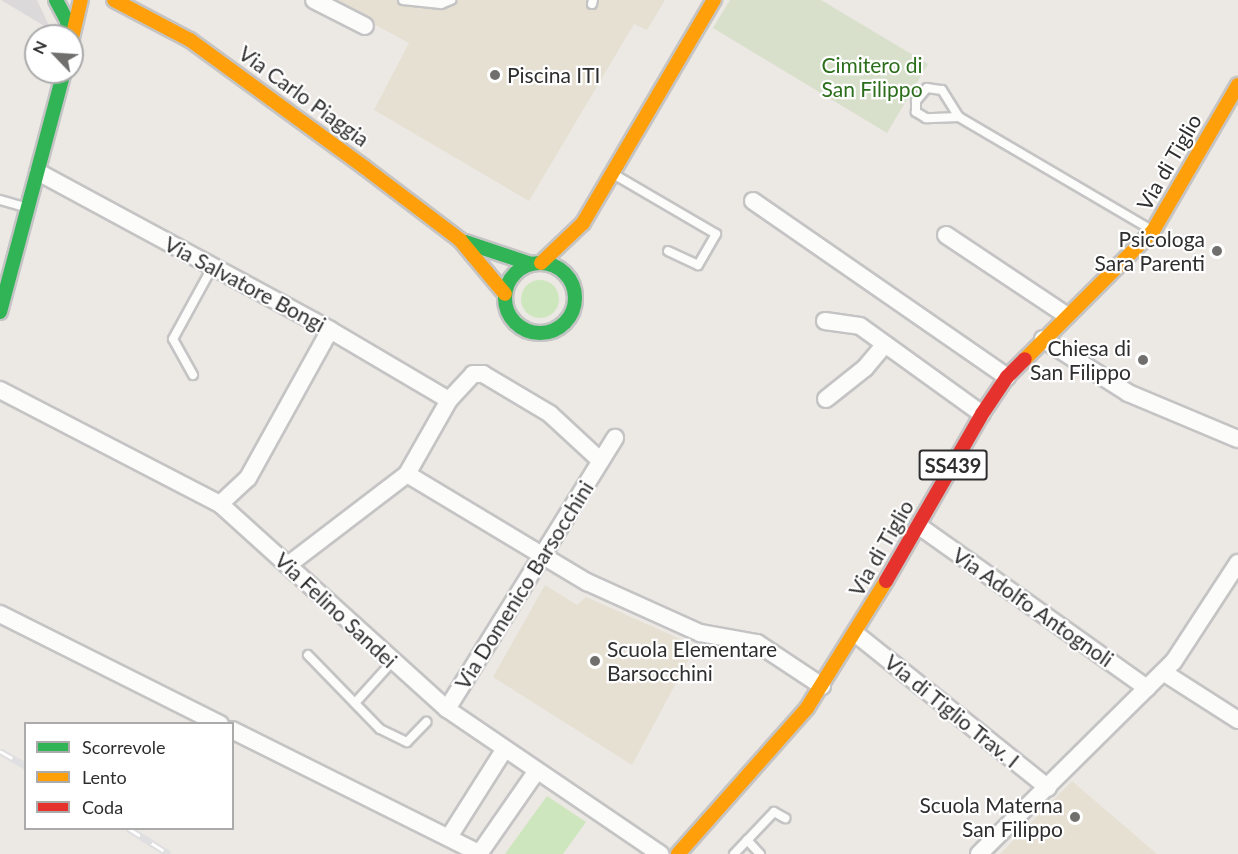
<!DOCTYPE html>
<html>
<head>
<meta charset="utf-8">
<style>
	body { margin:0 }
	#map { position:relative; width:1238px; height:854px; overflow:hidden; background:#ece8e4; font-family:Lato,sans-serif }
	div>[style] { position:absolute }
	.industrial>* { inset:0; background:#dcd9db }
	.education>* { inset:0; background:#e6e0d3 }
	.green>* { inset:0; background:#cee6be }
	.round { border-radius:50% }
	.cemetery>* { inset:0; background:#d8e0cc }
	.roads { filter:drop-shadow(2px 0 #c5c4c5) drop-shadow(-2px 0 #c5c4c5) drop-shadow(0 2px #c5c4c5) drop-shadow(0 -2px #c5c4c5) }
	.lane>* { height:8px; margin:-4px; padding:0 4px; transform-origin:4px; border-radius:4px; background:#fcfcfb }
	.street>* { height:16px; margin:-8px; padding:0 8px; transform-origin:8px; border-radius:8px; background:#fcfcfb }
	.fast>* { height:14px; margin:-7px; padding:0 7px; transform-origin:7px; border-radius:7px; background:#30b455 }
	.fast>.ring { margin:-7px; padding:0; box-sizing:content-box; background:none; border:14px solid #30b455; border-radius:50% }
	.slow>* { height:14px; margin:-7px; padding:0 7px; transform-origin:7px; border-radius:7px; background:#ff9f0a }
	.jam>* { height:14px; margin:-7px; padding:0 7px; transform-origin:7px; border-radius:7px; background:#e5322d }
	.rail>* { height:7px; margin-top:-3.5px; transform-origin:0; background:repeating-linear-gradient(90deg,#fff 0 14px,#dfdfe1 0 28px); box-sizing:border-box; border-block:2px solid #dfdfe1 }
	.dots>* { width:16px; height:16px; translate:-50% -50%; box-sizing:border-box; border:3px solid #fff; border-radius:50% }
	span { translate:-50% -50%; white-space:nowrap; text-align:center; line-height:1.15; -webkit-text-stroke:4.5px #fff; paint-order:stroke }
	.shield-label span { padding:2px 4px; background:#fff; border:2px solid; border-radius:4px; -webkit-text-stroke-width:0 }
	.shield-label { font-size:20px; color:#2e2e2e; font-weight:700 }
	.park-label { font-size:21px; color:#2c6e1b }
	.poi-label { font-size:21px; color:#2e2e2e }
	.left { translate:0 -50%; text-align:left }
	.right { translate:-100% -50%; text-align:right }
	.street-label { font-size:21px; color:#2e2e2e }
	.legend { position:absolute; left:24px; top:722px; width:210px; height:108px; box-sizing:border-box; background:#fff; border:2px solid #ababab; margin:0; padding:8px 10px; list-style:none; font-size:18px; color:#2e2e2e }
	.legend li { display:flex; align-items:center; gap:12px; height:30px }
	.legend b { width:30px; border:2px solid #ababab }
	.north { position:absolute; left:24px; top:24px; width:60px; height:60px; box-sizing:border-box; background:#fff; border:2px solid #ababab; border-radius:50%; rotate:295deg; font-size:16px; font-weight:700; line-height:24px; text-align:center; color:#2e2e2e }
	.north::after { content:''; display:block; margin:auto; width:21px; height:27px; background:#706f6e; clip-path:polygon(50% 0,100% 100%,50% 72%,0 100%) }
</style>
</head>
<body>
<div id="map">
	<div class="industrial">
		<i style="clip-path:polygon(1px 0,37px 0,51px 30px)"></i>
	</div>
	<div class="education">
		<i style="clip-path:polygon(328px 0,665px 0,647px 30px,634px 24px,529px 201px,374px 110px,409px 43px)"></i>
		<i style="clip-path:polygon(545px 585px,577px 605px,586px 597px,696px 646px,632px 765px,493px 677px)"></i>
		<i style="clip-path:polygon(1072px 781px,1157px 854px,1000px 854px)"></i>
	</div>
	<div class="green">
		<i class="round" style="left:521px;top:280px;width:38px;height:38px"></i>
		<i style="clip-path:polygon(547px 796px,586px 822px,563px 854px,505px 854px)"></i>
	</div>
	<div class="cemetery">
		<i style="clip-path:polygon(730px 0,821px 0,928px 64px,887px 133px,713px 28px)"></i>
	</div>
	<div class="roads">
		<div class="lane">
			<i style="left:403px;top:0;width:38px;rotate:6deg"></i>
			<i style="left:441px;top:4px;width:11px;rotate:-22deg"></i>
			<i style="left:592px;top:4px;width:4px;rotate:-76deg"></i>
			<i style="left:959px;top:117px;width:33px;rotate:178deg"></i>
			<i style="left:926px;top:118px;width:12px;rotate:-149deg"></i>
			<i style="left:916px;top:112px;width:11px;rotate:-90deg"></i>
			<i style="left:916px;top:101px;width:17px;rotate:-50deg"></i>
			<i style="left:927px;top:88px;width:15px;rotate:8deg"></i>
			<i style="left:942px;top:90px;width:32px;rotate:58deg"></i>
			<i style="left:959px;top:117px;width:221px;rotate:30.4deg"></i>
			<i style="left:615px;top:175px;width:117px;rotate:30.3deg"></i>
			<i style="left:716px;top:234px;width:36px;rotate:120deg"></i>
			<i style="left:698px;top:265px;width:33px;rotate:-155deg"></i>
			<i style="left:0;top:200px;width:26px;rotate:16deg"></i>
			<i style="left:193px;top:375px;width:41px;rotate:-119.1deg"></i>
			<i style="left:173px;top:339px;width:83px;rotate:-61.3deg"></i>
			<i style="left:308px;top:655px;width:103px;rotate:45.8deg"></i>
			<i style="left:380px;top:729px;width:30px;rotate:26deg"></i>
			<i style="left:407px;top:742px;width:28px;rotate:-46deg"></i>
			<i style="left:355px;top:703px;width:55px;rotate:-47.9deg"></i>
			<i style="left:747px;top:840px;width:19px;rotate:47deg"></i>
			<i style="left:734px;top:854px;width:58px;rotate:-46.4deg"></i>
			<i style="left:774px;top:812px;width:13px;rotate:29deg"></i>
		</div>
		<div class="street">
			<i style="left:314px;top:0;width:57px;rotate:27deg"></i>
			<i style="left:38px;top:172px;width:332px;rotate:28.4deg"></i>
			<i style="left:330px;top:330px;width:138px;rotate:30.5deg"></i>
			<i style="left:753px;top:201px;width:309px;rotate:34.7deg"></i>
			<i style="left:946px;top:235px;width:144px;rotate:33.7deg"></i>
			<i style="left:825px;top:321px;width:35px;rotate:8deg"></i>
			<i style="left:860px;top:326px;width:150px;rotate:35.8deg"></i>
			<i style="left:1043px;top:339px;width:101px;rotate:32.4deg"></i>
			<i style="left:1128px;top:393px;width:119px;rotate:22.7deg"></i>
			<i style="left:0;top:390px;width:248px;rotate:27.4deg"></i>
			<i style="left:220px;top:504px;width:306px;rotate:42.1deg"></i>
			<i style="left:447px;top:709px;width:258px;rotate:34.2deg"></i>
			<i style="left:826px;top:399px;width:50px;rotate:-38.5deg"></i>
			<i style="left:865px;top:368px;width:31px;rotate:-50deg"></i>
			<i style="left:407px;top:474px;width:210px;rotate:31deg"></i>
			<i style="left:587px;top:582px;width:124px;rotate:24.3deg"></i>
			<i style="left:700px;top:633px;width:58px;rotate:10deg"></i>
			<i style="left:757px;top:643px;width:78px;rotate:33.5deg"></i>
			<i style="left:220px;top:504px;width:38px;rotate:-43deg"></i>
			<i style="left:248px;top:478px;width:169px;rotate:-61deg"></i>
			<i style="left:919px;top:526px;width:280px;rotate:35.4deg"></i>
			<i style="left:288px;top:565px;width:150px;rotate:-37.4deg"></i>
			<i style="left:407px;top:474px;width:85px;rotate:-60.4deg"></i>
			<i style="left:449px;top:400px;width:35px;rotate:-47deg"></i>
			<i style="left:473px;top:374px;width:10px"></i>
			<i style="left:483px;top:374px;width:78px;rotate:30.8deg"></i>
			<i style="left:550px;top:414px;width:69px;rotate:42.7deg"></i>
			<i style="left:0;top:614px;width:246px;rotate:26.6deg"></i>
			<i style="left:856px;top:634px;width:246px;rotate:38.7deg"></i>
			<i style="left:1163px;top:672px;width:89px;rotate:32.6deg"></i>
			<i style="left:447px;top:709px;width:319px;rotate:-58.2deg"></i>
			<i style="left:232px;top:730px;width:276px;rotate:26.5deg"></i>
			<i style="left:449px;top:837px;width:103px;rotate:-57.7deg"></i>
			<i style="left:479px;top:854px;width:100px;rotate:-55.2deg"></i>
			<i style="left:979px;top:854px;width:274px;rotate:-44.7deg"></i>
			<i style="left:1174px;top:661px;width:117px;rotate:-56.9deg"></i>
		</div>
		<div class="fast">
			<i style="left:56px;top:0;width:24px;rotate:62deg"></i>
			<i style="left:67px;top:21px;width:15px;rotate:86deg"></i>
			<i style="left:465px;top:242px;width:70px;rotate:18.4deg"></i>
			<i class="ring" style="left:505px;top:263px;width:56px;height:56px"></i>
			<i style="left:0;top:312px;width:248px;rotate:-75.1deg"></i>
		</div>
		<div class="slow">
			<i style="left:114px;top:0;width:86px;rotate:27.8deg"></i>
			<i style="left:190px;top:40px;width:215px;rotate:36.1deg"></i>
			<i style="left:364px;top:167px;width:121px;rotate:37.2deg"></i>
			<i style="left:460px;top:240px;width:70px;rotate:50.2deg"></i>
			<i style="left:72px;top:38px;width:39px;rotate:-77deg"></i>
			<i style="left:541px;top:263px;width:58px;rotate:-43.6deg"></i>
			<i style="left:583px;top:223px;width:259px;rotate:-59.6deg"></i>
			<i style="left:1025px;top:359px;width:181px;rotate:-45deg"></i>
			<i style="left:1153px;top:231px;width:169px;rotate:-59.8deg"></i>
			<i style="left:678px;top:854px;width:195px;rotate:-48.5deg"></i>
			<i style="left:807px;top:708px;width:150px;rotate:-58.1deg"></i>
		</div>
		<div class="jam">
			<i style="left:886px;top:581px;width:193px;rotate:-60.1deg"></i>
			<i style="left:982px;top:414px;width:45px;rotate:-56deg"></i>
			<i style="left:1007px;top:377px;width:25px;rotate:-45deg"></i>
		</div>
	</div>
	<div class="rail">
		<i style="left:0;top:751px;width:30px;rotate:30deg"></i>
		<i style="left:128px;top:828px;width:49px;rotate:32.4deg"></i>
	</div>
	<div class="dots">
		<i style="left:495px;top:75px;background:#706f6e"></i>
		<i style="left:1217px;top:251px;background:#706f6e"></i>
		<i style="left:1143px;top:360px;background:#706f6e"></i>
		<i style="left:595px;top:661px;background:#706f6e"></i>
		<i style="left:1075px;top:817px;background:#706f6e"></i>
	</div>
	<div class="shield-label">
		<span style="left:953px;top:465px">SS439</span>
	</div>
	<div class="park-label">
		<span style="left:872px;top:77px">Cimitero di<br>San Filippo</span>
	</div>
	<div class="poi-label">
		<span class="left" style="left:507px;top:75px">Piscina ITI</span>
		<span class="right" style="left:1205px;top:251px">Psicologa<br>Sara Parenti</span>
		<span class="right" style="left:1131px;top:360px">Chiesa di<br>San Filippo</span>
		<span class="left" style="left:607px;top:661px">Scuola Elementare<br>Barsocchini</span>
		<span class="right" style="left:1063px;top:817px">Scuola Materna<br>San Filippo</span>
	</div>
	<div class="street-label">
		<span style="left:304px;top:96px;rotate:36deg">Via Carlo Piaggia</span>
		<span style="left:1169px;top:162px;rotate:-60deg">Via di Tiglio</span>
		<span style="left:245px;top:284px;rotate:28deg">Via Salvatore Bongi</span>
		<span style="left:881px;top:548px;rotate:-60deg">Via di Tiglio</span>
		<span style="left:524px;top:585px;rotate:-58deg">Via Domenico Barsocchini</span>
		<span style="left:1033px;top:607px;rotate:35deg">Via Adolfo Antognoli</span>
		<span style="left:336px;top:610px;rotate:43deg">Via Felino Sandei</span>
		<span style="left:952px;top:711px;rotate:39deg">Via di Tiglio Trav. I</span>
	</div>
	<ul class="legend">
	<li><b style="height:8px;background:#30b455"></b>Scorrevole</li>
	<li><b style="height:8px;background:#ff9f0a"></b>Lento</li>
	<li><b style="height:8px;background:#e5322d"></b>Coda</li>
	</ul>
	<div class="north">N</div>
</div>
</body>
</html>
